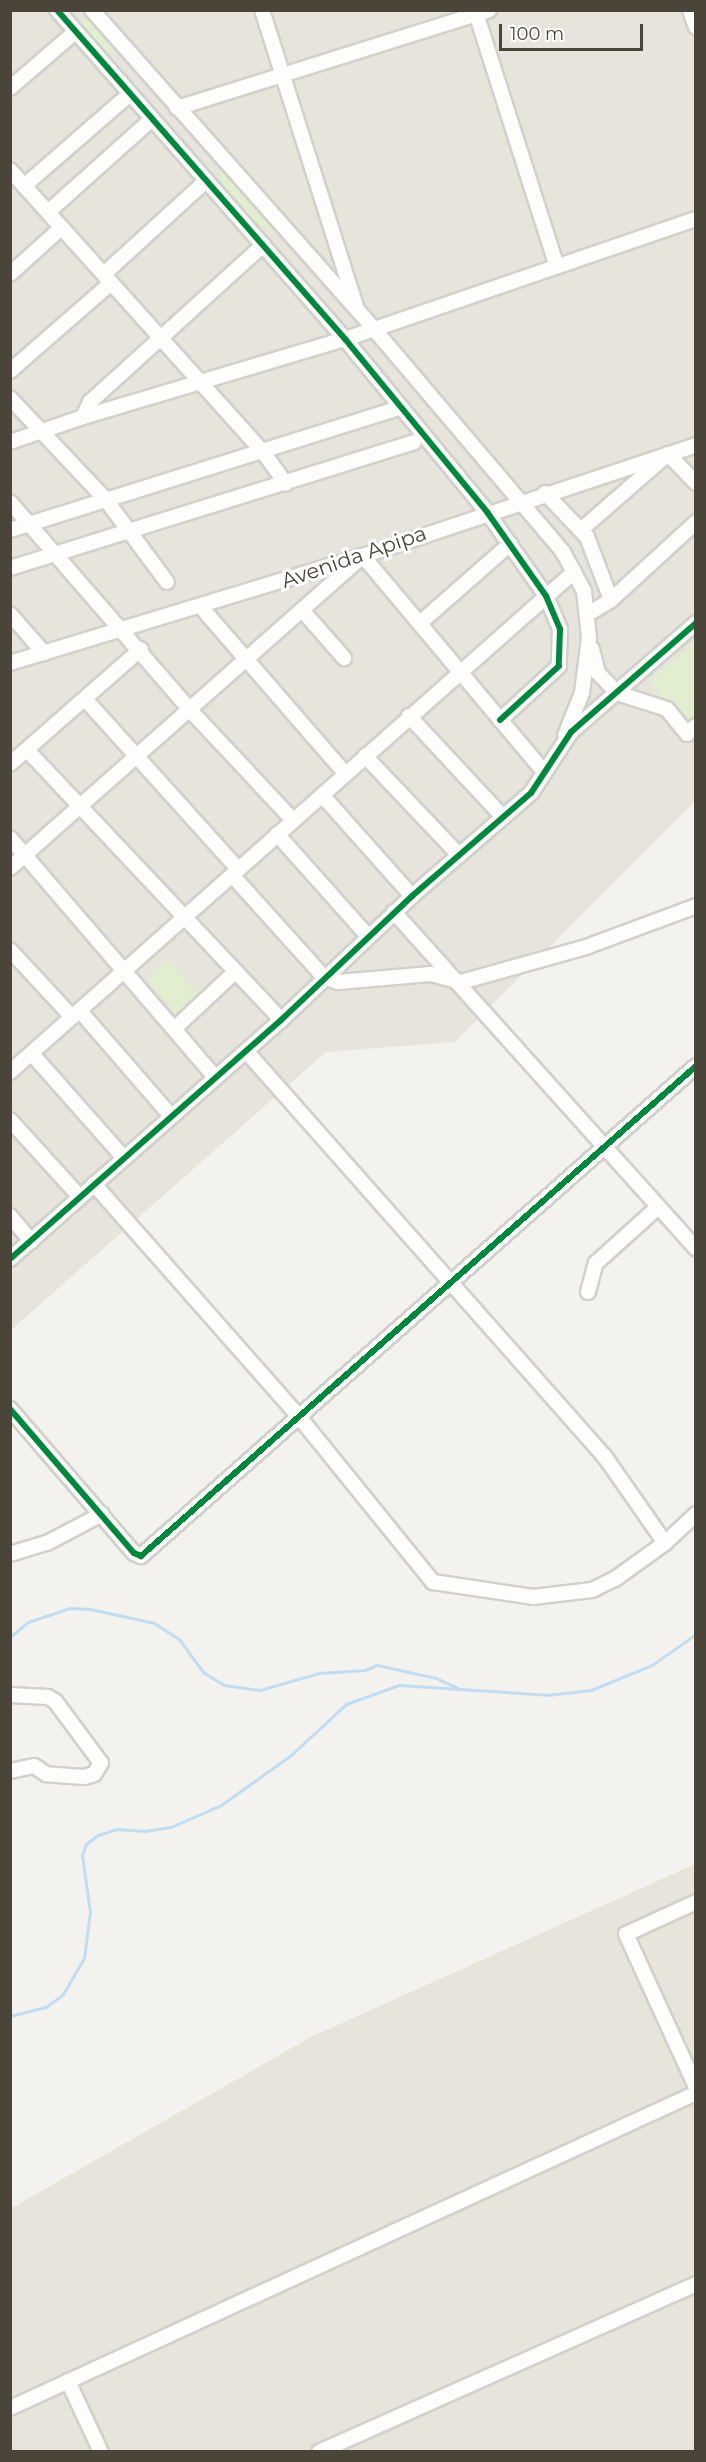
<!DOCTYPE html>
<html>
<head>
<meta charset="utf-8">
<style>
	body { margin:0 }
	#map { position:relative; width:706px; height:2462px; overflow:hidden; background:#f4f2ee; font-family:Montserrat,sans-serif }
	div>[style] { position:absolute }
	.residential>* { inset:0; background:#e7e4dc }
	.green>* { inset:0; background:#e1eecf; transform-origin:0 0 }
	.stream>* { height:3px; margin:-1.5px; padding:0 1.5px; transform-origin:1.5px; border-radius:1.5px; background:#c0ddf1 }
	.roads { filter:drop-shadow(2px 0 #d2d0cb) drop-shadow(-2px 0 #d2d0cb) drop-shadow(0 2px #d2d0cb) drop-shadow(0 -2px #d2d0cb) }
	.minor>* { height:14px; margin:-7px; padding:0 7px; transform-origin:7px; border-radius:7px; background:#fdfdfc }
	.cycleway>* { height:6px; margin:-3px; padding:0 3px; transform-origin:3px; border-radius:3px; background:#00873e }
	span { translate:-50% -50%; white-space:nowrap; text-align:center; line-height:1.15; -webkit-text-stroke:6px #fff; paint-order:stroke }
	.street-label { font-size:21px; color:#4b4439 }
	.frame { position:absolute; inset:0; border:12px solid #4b4439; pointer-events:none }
	.scale { position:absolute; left:499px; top:24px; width:144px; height:27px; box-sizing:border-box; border:3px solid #4b4439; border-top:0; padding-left:8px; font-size:18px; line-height:21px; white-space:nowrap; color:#4b4439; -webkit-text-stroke:4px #fff; paint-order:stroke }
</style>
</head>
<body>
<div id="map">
	<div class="residential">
		<i style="clip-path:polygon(11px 11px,695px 11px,695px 801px,455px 1042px,326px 1052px,11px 1330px)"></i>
		<i style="clip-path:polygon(695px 1864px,695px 2451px,11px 2451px,10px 2209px,311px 2037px)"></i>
	</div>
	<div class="green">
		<i style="clip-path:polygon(89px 19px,111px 46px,114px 53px,111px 57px,106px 57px,80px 26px,80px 20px)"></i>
		<i style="clip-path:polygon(221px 170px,274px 230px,260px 226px,224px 191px,215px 179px)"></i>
		<i style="clip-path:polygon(695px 642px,695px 719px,688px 726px,649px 681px)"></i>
		<i style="left:168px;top:960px;width:47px;height:29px;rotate:48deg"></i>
	</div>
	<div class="stream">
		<i style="left:10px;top:1637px;width:23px;rotate:-40deg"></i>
		<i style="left:28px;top:1622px;width:44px;rotate:-18.4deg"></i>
		<i style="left:70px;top:1608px;width:20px;rotate:3deg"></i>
		<i style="left:90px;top:1609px;width:66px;rotate:12.3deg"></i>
		<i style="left:154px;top:1623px;width:30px;rotate:33deg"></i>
		<i style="left:179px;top:1639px;width:41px;rotate:54deg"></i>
		<i style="left:203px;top:1672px;width:25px;rotate:32deg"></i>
		<i style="left:224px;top:1685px;width:36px;rotate:8deg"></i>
		<i style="left:260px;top:1690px;width:61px;rotate:-16.1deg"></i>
		<i style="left:319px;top:1673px;width:46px;rotate:-3.7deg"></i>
		<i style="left:365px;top:1670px;width:13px;rotate:-23deg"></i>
		<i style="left:377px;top:1665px;width:60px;rotate:12.4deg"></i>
		<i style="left:436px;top:1678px;width:23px;rotate:25deg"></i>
		<i style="left:10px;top:2016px;width:37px;rotate:-14deg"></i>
		<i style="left:46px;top:2007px;width:21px;rotate:-37deg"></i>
		<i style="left:63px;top:1994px;width:42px;rotate:-59.7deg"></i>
		<i style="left:84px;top:1958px;width:46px;rotate:-82.6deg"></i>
		<i style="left:90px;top:1912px;width:58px;rotate:-98deg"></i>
		<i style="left:82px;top:1855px;width:12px;rotate:-70deg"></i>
		<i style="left:86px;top:1844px;width:15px;rotate:-37deg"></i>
		<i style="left:98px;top:1835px;width:20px;rotate:-18deg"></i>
		<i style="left:117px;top:1829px;width:28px;rotate:4deg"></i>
		<i style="left:145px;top:1831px;width:26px;rotate:-9deg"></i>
		<i style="left:171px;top:1827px;width:55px;rotate:-23.7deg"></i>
		<i style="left:221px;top:1805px;width:86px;rotate:-35.5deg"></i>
		<i style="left:291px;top:1755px;width:75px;rotate:-42.8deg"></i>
		<i style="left:346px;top:1704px;width:56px;rotate:-19.7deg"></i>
		<i style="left:399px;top:1685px;width:149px;rotate:3.8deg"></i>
		<i style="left:548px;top:1695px;width:43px;rotate:-6.6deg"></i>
		<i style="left:591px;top:1690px;width:66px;rotate:-22.3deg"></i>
		<i style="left:652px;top:1665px;width:54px;rotate:-35.2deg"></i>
	</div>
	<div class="roads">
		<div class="minor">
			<i style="left:57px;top:10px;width:437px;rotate:48.8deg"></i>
			<i style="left:345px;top:339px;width:224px;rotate:50.6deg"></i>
			<i style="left:487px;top:512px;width:103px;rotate:54.9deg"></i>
			<i style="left:546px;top:596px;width:36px;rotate:67deg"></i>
			<i style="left:560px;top:629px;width:37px;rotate:92deg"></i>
			<i style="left:559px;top:666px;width:80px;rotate:137.5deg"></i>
			<i style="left:92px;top:10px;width:426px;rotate:48.5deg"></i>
			<i style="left:374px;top:329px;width:292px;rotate:49.7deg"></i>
			<i style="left:563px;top:552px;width:44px;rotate:61.7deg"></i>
			<i style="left:584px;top:591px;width:47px;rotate:83.9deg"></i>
			<i style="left:589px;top:638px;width:55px;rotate:97.3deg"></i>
			<i style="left:582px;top:693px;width:45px;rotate:112deg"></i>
			<i style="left:262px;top:10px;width:311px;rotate:72.4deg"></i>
			<i style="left:475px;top:10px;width:267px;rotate:72.3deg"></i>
			<i style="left:690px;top:10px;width:18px;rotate:71deg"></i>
			<i style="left:10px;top:88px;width:86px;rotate:-40.7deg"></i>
			<i style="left:177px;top:108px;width:327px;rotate:-17.4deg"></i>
			<i style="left:10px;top:170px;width:379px;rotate:48.1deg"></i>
			<i style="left:263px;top:452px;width:39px;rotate:54deg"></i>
			<i style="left:24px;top:186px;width:140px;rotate:-41deg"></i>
			<i style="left:48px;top:212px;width:140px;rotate:-41.8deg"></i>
			<i style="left:10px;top:274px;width:69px;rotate:-42deg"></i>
			<i style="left:104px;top:274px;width:138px;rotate:-42.4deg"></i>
			<i style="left:10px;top:371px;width:134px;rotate:-41.1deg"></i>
			<i style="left:10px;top:398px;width:140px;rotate:46.7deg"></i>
			<i style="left:106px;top:500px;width:102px;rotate:53.4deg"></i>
			<i style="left:83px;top:417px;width:17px;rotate:-65deg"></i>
			<i style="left:90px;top:402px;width:234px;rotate:-42.2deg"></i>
			<i style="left:10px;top:442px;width:77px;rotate:-18.9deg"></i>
			<i style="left:83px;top:417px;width:273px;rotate:-16.6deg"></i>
			<i style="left:345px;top:339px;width:371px;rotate:-18.9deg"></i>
			<i style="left:545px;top:493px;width:61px;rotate:46.3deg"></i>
			<i style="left:587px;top:537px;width:67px;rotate:69.1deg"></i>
			<i style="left:10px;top:502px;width:274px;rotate:49.1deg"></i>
			<i style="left:189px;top:709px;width:152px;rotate:46.9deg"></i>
			<i style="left:582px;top:529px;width:114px;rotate:-41.1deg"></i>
			<i style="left:668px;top:454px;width:40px;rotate:46deg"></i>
			<i style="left:10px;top:530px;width:409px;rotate:-17.4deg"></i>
			<i style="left:10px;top:568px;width:423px;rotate:-17.3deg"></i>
			<i style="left:201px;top:607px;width:220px;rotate:49.1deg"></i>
			<i style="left:302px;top:610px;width:64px;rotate:48.8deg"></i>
			<i style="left:10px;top:614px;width:52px;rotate:48.9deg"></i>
			<i style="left:588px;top:614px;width:27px;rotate:-31deg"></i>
			<i style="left:611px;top:600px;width:115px;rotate:-42.5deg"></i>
			<i style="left:420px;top:623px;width:120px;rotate:-41.3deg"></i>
			<i style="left:592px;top:649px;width:25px;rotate:76deg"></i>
			<i style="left:598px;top:673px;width:28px;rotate:46deg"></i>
			<i style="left:617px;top:693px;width:52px;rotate:17.7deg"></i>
			<i style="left:667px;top:709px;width:32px;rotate:51deg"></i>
			<i style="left:687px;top:734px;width:12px;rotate:-42deg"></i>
			<i style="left:10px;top:663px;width:369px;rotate:-16.9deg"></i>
			<i style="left:363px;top:556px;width:351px;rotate:-18.4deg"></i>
			<i style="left:85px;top:699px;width:229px;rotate:48deg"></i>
			<i style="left:409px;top:716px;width:138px;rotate:47.1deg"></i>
			<i style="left:27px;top:750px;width:371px;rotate:46.7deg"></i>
			<i style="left:365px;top:756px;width:137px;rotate:46.5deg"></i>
			<i style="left:10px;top:764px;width:174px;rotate:-41.3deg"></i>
			<i style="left:322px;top:795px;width:135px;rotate:48.3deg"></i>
			<i style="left:277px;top:834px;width:137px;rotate:48.3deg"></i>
			<i style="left:10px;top:838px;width:316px;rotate:49.4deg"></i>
			<i style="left:10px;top:868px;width:471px;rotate:-41.5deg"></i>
			<i style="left:363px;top:556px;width:282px;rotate:50deg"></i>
			<i style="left:232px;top:875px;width:137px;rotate:48deg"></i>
			<i style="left:324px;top:977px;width:15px;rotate:20deg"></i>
			<i style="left:338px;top:982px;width:93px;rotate:-4.9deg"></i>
			<i style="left:431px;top:974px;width:31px;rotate:15deg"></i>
			<i style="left:461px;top:982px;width:130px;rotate:-15.6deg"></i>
			<i style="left:586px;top:947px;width:117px;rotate:-20.4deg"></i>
			<i style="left:394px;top:912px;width:452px;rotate:48.1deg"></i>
			<i style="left:10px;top:950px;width:91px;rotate:47.2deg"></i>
			<i style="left:80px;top:1011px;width:139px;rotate:49.1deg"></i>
			<i style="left:175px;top:1028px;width:83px;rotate:-43.1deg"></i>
			<i style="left:246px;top:1051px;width:542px;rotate:48.52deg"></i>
			<i style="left:605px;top:1457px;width:105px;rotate:55.1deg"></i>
			<i style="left:32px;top:1054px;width:139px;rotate:48.5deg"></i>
			<i style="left:10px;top:1072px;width:754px;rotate:-41.56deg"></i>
			<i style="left:10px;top:1120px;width:104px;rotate:47.7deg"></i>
			<i style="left:94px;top:1184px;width:312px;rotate:48.6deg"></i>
			<i style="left:300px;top:1418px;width:211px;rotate:51deg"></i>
			<i style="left:433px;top:1582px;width:101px;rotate:8.5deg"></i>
			<i style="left:533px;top:1597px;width:59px;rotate:-6.8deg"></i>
			<i style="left:592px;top:1590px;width:25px;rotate:-26deg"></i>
			<i style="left:615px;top:1579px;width:62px;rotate:-35.8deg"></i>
			<i style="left:665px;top:1543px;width:42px;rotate:-43.1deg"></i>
			<i style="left:10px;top:1216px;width:33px;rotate:50deg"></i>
			<i style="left:10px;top:1259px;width:361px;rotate:-41.4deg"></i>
			<i style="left:281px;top:1020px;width:180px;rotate:-43.4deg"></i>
			<i style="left:412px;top:896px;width:157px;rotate:-40.9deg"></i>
			<i style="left:531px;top:793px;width:73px;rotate:-56.7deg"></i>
			<i style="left:571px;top:732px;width:166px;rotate:-41.1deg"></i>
			<i style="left:588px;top:1292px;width:30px;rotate:-75deg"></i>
			<i style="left:596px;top:1263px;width:84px;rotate:-42.1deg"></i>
			<i style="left:10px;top:1409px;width:190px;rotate:49.3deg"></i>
			<i style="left:134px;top:1553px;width:8px;rotate:23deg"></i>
			<i style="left:141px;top:1556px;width:740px;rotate:-41.44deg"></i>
			<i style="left:10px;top:1554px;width:39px;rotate:-17deg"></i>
			<i style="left:47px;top:1543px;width:62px;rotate:-27.8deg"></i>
			<i style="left:10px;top:1695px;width:38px;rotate:3deg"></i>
			<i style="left:48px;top:1697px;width:8px;rotate:30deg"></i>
			<i style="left:55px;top:1701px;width:77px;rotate:53.4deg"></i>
			<i style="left:101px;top:1763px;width:13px;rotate:122deg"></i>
			<i style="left:94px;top:1774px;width:9px;rotate:162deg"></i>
			<i style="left:85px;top:1777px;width:39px;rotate:-176deg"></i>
			<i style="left:46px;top:1774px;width:14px;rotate:-146deg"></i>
			<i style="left:34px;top:1766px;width:25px;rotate:168deg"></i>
			<i style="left:696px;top:1902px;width:77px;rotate:155.4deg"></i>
			<i style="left:626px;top:1934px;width:168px;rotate:65.4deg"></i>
			<i style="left:68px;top:2381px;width:78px;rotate:65.1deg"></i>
			<i style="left:10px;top:2408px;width:755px;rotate:-24.66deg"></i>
			<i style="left:319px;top:2452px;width:413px;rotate:-24deg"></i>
		</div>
	</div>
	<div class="cycleway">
		<i style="left:57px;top:10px;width:437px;rotate:48.8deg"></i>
		<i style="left:345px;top:339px;width:224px;rotate:50.6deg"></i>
		<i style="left:487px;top:512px;width:103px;rotate:54.9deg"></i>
		<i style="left:546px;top:596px;width:36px;rotate:67deg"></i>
		<i style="left:560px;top:629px;width:37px;rotate:92deg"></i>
		<i style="left:559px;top:666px;width:80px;rotate:137.5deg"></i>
		<i style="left:10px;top:1259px;width:361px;rotate:-41.4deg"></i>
		<i style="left:281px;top:1020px;width:180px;rotate:-43.4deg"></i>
		<i style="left:412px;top:896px;width:157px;rotate:-40.9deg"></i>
		<i style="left:531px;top:793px;width:73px;rotate:-56.7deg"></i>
		<i style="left:571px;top:732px;width:166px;rotate:-41.1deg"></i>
		<i style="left:10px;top:1409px;width:190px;rotate:49.3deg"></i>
		<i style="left:134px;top:1553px;width:8px;rotate:23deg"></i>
		<i style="left:141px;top:1556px;width:740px;rotate:-41.44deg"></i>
	</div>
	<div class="street-label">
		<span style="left:354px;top:557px;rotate:-19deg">Avenida Apipa</span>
	</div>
	<div class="frame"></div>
	<div class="scale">100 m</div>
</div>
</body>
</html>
